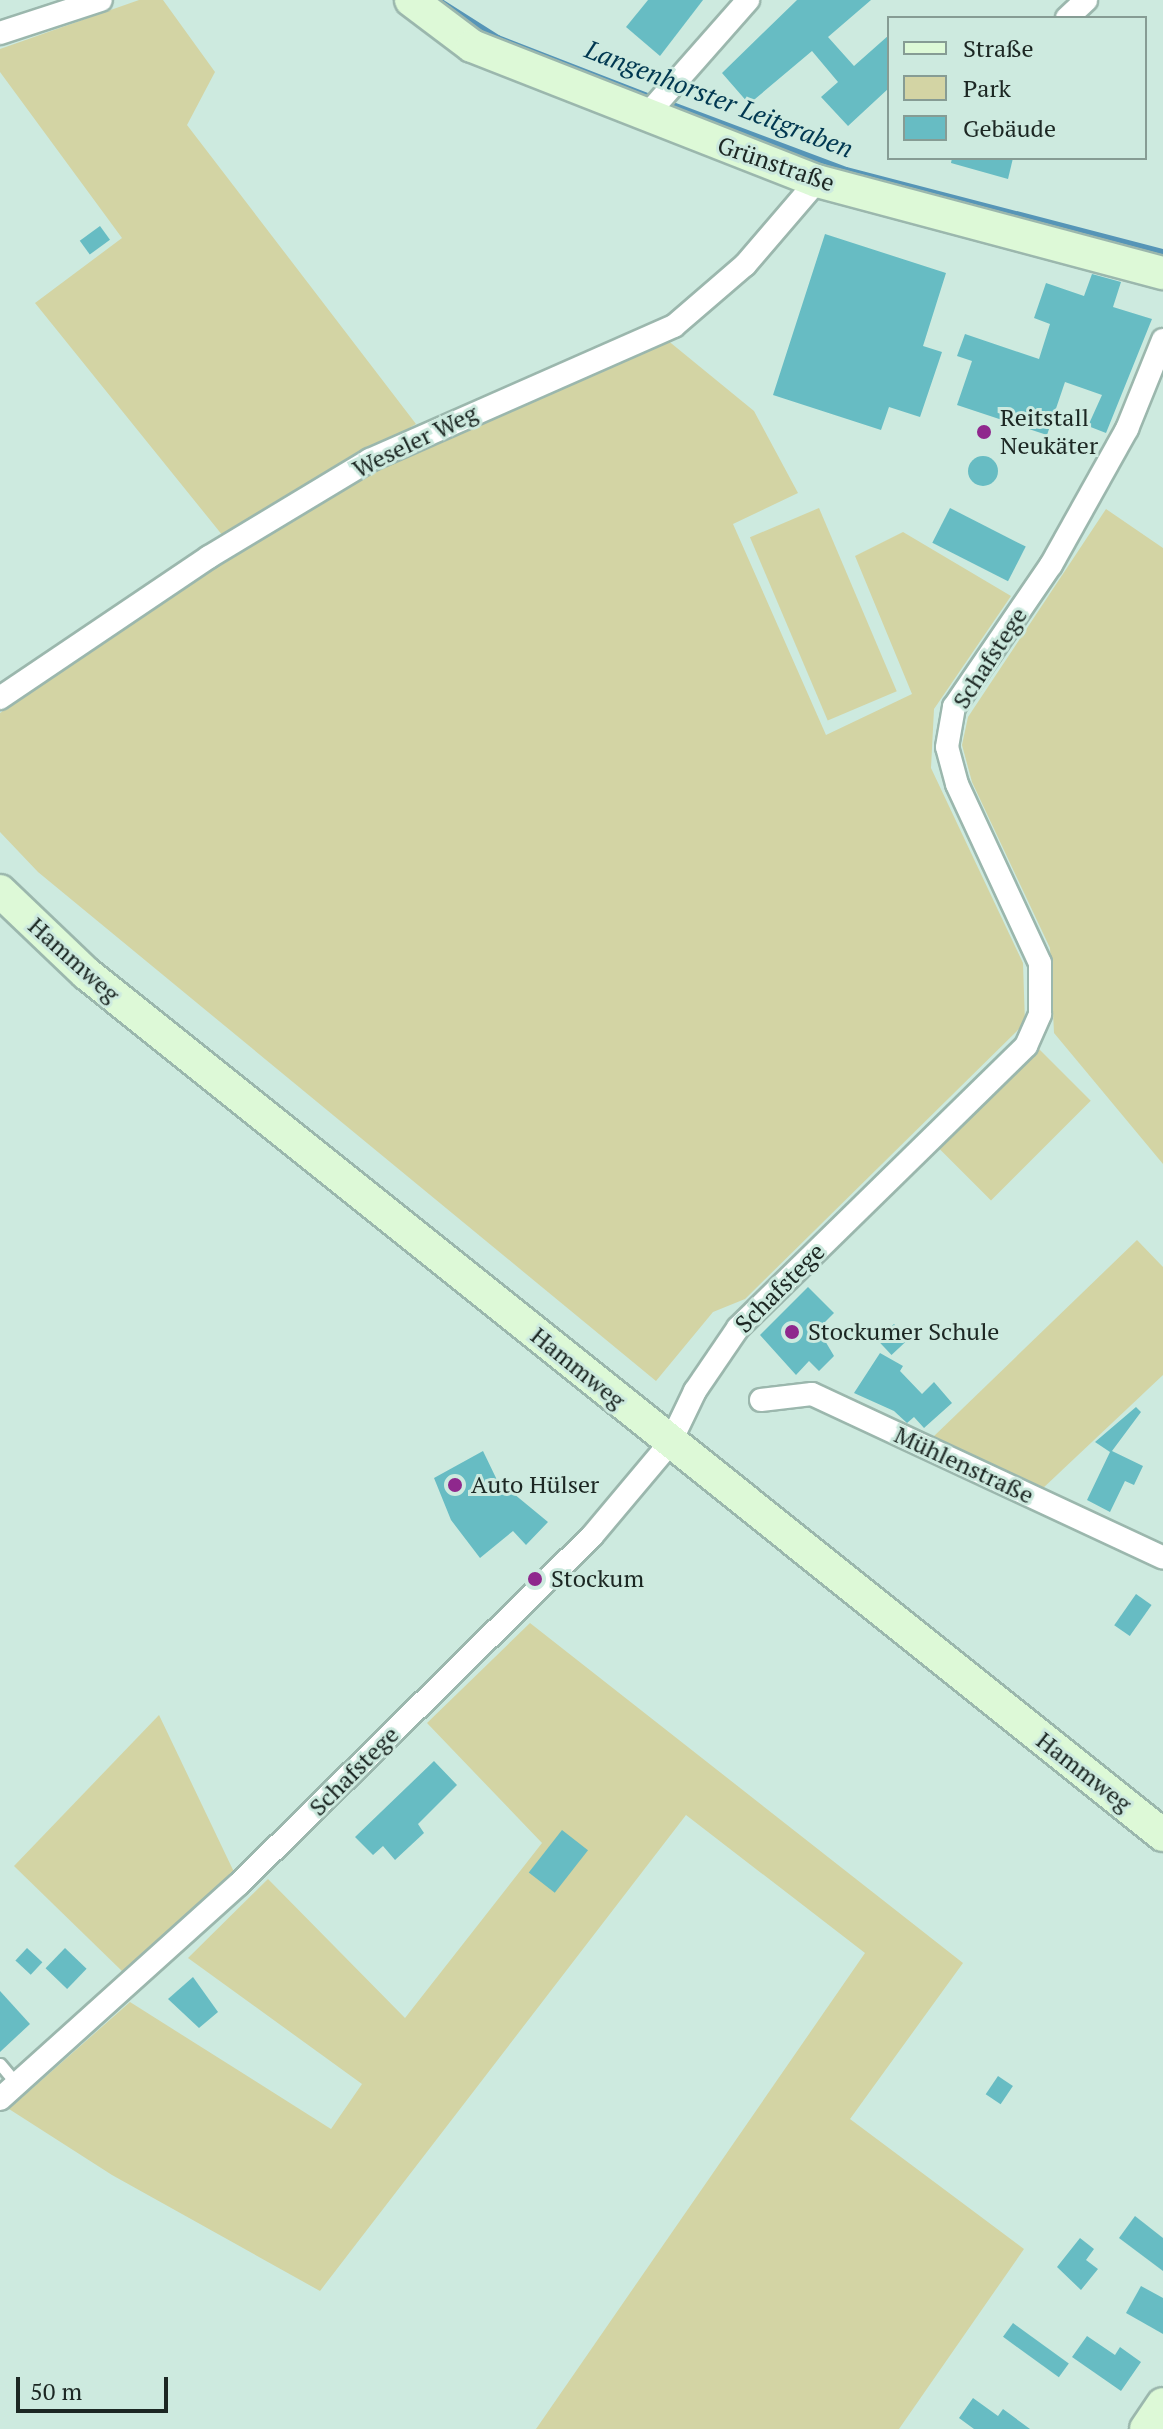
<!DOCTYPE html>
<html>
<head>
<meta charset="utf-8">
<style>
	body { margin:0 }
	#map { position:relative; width:1163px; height:2429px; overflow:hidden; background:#cdeadf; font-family:"PT Serif",serif }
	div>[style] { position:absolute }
	.green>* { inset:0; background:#d3d4a4; transform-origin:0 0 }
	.stream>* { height:6px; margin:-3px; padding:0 3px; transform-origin:3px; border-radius:3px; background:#5695b7 }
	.building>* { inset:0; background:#67bcc3; transform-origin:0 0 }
	.round { border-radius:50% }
	.roads { filter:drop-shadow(2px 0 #9bb7ad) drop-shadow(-2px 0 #9bb7ad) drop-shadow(0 2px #9bb7ad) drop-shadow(0 -2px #9bb7ad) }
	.lane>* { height:11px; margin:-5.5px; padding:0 5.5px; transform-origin:5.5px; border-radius:5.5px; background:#fff }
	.street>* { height:22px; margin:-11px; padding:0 11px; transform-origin:11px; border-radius:11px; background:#fff }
	.secondary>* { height:32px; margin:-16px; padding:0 16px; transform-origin:16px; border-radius:16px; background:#ddf9d7 }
	.dots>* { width:22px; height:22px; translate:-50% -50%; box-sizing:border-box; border:4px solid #cdeadf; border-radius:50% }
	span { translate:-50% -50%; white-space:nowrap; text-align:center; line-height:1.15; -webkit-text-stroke:6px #cdeadf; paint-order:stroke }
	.street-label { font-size:24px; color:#1c2723 }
	.poi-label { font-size:24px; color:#1c2723 }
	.left { translate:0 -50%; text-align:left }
	.water-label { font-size:26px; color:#003851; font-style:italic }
	.legend { position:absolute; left:887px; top:16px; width:260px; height:144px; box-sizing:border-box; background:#cdeadf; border:2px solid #869c94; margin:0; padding:10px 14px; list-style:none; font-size:24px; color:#1c2723 }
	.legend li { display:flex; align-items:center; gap:16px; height:40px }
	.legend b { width:40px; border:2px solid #869c94 }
	.scale { position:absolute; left:16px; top:2377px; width:152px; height:36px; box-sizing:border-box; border:4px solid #1c2723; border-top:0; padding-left:10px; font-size:24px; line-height:28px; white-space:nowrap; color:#1c2723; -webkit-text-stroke:6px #cdeadf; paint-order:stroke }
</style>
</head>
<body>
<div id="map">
	<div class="green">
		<i style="clip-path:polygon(139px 0,163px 0,215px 72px,187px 125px,416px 424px,223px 536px,35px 303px,122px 238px,0 72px,0 49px)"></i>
		<i style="clip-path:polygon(666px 339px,754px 411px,798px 493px,733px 524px,826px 735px,912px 694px,855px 556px,903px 532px,1011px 596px,934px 709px,931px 768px,1023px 963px,1025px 1023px,745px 1299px,713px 1312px,656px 1381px,38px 872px,0 832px,0 713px,205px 568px,373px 469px)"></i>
		<i style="left:819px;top:508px;width:199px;height:75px;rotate:67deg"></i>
		<i style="clip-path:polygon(1106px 509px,1163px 548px,1163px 1164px,1054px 1033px,1050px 948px,972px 782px,962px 745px,968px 717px)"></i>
		<i style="left:1037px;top:1047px;width:76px;height:141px;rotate:45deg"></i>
		<i style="clip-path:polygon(1137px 1240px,1163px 1267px,1163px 1375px,1041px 1490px,932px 1438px)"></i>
		<i style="clip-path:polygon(530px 1623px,963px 1963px,850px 2119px,1024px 2249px,899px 2429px,536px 2429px,865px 1953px,686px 1815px,320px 2291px,112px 2175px,9px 2109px,130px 2002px,331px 2129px,362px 2084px,188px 1958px,268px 1879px,405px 2018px,542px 1843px,427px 1723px)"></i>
		<i style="clip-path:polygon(159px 1715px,234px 1872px,165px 1941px,124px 1973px,14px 1866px)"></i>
	</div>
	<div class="stream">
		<i style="left:438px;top:0;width:71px;rotate:32.3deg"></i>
		<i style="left:498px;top:38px;width:168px;rotate:21.2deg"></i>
		<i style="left:665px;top:102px;width:193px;rotate:20.6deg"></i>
		<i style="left:846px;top:170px;width:327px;rotate:14.5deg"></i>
	</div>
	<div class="building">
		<i style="clip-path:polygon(648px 0,703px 0,660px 56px,626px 27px)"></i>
		<i style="clip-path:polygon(797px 0,871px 0,828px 37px,854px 66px,889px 35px,889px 88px,848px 126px,821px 97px,838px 82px,812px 51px,749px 104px,722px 73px)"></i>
		<i style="clip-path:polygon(952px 158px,1013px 158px,1008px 179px,951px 163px)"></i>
		<i style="left:100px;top:226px;width:17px;height:25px;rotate:54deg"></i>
		<i style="clip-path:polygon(825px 234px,946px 273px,923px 346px,942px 352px,920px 417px,889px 407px,881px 430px,773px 395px)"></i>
		<i style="clip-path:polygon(1092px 274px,1121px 282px,1113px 307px,1152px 319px,1106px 433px,1088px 426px,1102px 395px,1065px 382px,1047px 435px,957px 405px,972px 361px,957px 356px,965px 334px,1039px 359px,1050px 324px,1034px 318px,1046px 283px,1084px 296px)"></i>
		<i class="round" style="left:968px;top:456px;width:30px;height:30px"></i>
		<i style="left:950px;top:508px;width:85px;height:39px;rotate:27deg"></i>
		<i style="clip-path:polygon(808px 1287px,834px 1313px,818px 1329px,834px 1356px,819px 1371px,809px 1361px,796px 1375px,760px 1335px)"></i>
		<i style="left:894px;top:1324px;width:21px;height:23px;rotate:47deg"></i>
		<i style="clip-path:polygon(880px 1353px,903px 1366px,900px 1371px,922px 1394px,934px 1382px,952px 1403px,924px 1428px,914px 1417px,907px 1423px,894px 1411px,854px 1393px)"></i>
		<i style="clip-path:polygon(1136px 1407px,1141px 1412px,1112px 1451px,1143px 1466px,1134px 1485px,1125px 1481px,1110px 1512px,1087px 1500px,1110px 1452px,1095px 1442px)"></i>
		<i style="clip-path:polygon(483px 1451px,497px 1480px,548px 1522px,526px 1545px,513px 1531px,480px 1558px,451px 1520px,434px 1478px)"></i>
		<i style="left:1136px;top:1594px;width:19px;height:38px;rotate:35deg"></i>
		<i style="clip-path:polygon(434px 1761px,457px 1785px,418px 1824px,424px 1833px,395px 1860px,383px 1846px,373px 1855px,355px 1837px)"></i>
		<i style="left:562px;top:1830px;width:33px;height:54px;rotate:38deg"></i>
		<i style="left:27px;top:1948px;width:21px;height:17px;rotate:43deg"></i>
		<i style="left:65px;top:1948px;width:30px;height:28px;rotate:44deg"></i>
		<i style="clip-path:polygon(193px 1977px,218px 2012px,199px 2028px,168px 1999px)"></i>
		<i style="clip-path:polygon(0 1991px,30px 2024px,0 2052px)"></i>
		<i style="left:998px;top:2076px;width:18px;height:22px;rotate:34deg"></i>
		<i style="clip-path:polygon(1135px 2216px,1163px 2238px,1163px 2271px,1119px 2238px)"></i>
		<i style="clip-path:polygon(1080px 2238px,1094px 2249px,1086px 2260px,1098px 2269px,1081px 2290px,1057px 2267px)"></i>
		<i style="clip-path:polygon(1141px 2286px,1163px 2298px,1163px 2334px,1126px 2313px)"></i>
		<i style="left:1013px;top:2323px;width:69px;height:17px;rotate:36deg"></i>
		<i style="clip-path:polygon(1087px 2336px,1115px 2355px,1120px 2347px,1141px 2362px,1121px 2391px,1072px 2357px)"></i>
		<i style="clip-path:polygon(973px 2398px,998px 2416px,1003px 2409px,1030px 2429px,974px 2429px,959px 2418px)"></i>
	</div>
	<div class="roads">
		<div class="lane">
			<i style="left:0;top:2064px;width:26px;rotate:50deg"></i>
		</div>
		<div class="street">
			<i style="left:1067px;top:18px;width:26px;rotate:-43deg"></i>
			<i style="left:0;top:33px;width:106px;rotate:-18.1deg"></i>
			<i style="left:645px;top:117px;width:156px;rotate:-48.6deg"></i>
			<i style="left:0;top:698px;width:252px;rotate:-34deg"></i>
			<i style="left:209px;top:557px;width:188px;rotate:-31.1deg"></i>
			<i style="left:370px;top:460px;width:332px;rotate:-23.8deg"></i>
			<i style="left:674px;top:326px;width:94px;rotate:-40.7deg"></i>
			<i style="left:745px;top:265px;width:111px;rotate:-49.4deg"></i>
			<i style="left:761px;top:1400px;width:51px;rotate:-6.7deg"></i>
			<i style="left:812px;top:1394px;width:387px;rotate:25deg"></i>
			<i style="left:0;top:2099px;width:321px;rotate:-42deg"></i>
			<i style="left:239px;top:1884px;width:496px;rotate:-44.6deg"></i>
			<i style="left:592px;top:1536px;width:121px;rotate:-50deg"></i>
			<i style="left:670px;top:1443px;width:58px;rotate:-64.3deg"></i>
			<i style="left:695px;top:1391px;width:76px;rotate:-55.7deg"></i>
			<i style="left:738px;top:1328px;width:403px;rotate:-44.4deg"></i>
			<i style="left:1026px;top:1046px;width:35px;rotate:-66deg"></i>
			<i style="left:1040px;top:1014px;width:51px;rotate:-90deg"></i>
			<i style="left:1040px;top:963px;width:197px;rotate:-114.9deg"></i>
			<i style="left:957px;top:784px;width:38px;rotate:-105deg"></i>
			<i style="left:947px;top:747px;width:41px;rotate:-80.1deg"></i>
			<i style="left:954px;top:707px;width:172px;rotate:-55.7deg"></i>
			<i style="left:1051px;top:565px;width:156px;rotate:-60.8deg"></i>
			<i style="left:1127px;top:429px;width:96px;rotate:-68deg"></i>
		</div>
		<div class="secondary">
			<i style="left:411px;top:0;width:76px;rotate:37deg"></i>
			<i style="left:472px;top:46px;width:370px;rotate:21.4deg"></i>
			<i style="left:817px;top:181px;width:358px;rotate:14.9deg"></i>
			<i style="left:0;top:891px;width:120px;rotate:43.7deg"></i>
			<i style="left:87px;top:974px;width:1378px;rotate:38.67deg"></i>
			<i style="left:1146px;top:2429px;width:30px;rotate:-56deg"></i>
		</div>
	</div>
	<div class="dots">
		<i style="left:984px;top:432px;background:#8f288d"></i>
		<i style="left:792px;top:1332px;background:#8f288d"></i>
		<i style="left:455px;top:1485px;background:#8f288d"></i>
		<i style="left:535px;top:1579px;background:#8f288d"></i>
	</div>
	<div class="street-label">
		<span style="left:776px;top:164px;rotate:19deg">Grünstraße</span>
		<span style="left:415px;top:441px;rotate:-26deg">Weseler Weg</span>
		<span style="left:990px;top:658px;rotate:-57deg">Schafstege</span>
		<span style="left:74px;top:960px;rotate:42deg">Hammweg</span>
		<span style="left:780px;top:1288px;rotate:-45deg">Schafstege</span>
		<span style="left:578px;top:1368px;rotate:39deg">Hammweg</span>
		<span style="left:964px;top:1465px;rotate:25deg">Mühlenstraße</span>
		<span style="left:354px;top:1771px;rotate:-45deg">Schafstege</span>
		<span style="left:1084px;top:1772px;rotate:38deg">Hammweg</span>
	</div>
	<div class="poi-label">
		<span class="left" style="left:1000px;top:432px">Reitstall<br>Neukäter</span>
		<span class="left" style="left:808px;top:1332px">Stockumer Schule</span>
		<span class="left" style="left:471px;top:1485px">Auto Hülser</span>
		<span class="left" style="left:551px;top:1579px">Stockum</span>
	</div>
	<div class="water-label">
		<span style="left:719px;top:99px;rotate:21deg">Langenhorster Leitgraben</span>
	</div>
	<ul class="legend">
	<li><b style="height:10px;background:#ddf9d7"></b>Straße</li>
	<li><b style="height:22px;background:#d3d4a4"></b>Park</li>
	<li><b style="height:22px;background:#67bcc3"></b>Gebäude</li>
	</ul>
	<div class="scale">50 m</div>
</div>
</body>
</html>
